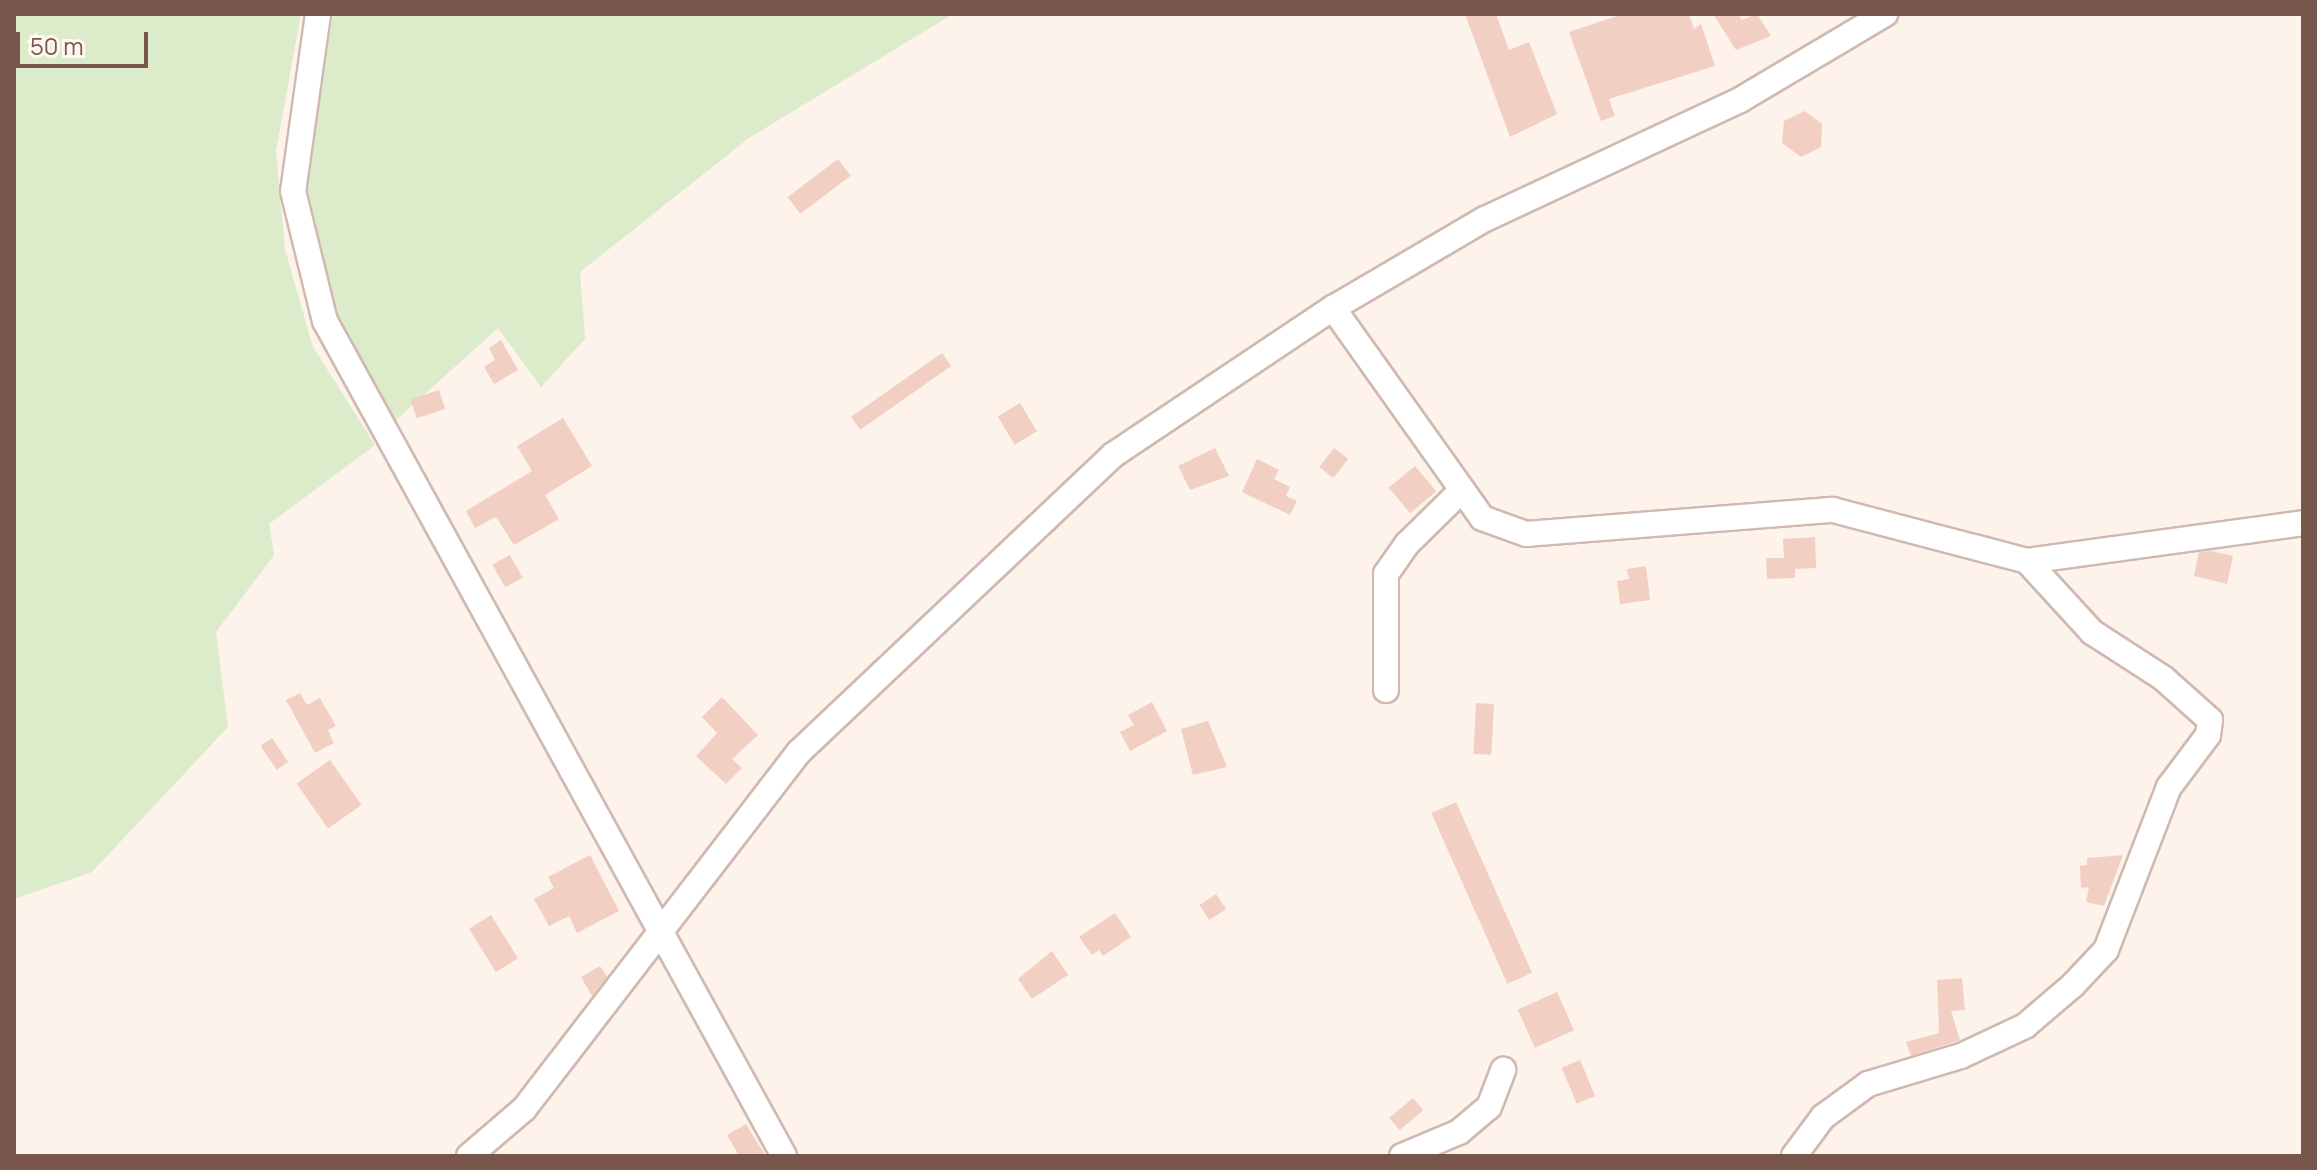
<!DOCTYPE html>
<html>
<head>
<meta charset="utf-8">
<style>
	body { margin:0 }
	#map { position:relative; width:2317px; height:1170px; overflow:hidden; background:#fdf3eb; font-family:Manrope,sans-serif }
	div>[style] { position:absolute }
	.green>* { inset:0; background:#dcebc9 }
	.building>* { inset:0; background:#f2cfc3; transform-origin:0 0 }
	.roads { filter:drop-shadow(2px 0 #cfb9b0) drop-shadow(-2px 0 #cfb9b0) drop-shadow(0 2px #cfb9b0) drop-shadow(0 -2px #cfb9b0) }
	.minor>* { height:24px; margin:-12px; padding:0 12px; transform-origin:12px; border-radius:12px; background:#fff }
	span { translate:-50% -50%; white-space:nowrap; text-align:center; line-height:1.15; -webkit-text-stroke:7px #fff8f2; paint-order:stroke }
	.frame { position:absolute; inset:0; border:16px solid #78564d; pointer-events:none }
	.scale { position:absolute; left:16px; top:32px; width:132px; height:36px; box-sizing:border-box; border:4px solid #78564d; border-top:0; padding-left:10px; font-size:24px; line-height:28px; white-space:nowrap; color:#78564d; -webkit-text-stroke:6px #fff8f2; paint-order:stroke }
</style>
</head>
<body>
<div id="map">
	<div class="green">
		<i style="clip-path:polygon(14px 14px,301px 14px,276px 151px,285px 249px,313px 347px,375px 445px,269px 524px,274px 555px,216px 632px,228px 727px,92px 872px,14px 899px)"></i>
		<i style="clip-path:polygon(333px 14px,953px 14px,749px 138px,580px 272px,585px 339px,541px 387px,498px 328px,396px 420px,328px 306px,305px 191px)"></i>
	</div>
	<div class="building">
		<i style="clip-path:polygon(1465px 14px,1496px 14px,1509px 50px,1529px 42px,1557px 114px,1510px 137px)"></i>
		<i style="clip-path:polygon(1623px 14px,1689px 14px,1694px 29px,1701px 24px,1715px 66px,1609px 99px,1615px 116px,1601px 121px,1569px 32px)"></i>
		<i style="clip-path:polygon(1713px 14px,1738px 14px,1742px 20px,1757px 14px,1771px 36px,1736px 50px)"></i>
		<i style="clip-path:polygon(1805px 111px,1822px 124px,1821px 147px,1801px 157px,1782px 143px,1784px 121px)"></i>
		<i style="left:838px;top:159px;width:21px;height:63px;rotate:53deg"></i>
		<i style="clip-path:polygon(501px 340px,518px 370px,494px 384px,484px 367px,495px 360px,489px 348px)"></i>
		<i style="left:942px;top:353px;width:16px;height:111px;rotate:55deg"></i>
		<i style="left:439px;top:390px;width:20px;height:30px;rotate:72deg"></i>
		<i style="left:1020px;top:403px;width:33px;height:26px;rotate:59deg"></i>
		<i style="clip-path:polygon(563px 418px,592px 466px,545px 495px,559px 519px,514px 545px,496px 517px,475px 528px,466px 511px,532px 471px,517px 446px)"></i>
		<i style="clip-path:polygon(1215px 448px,1229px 476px,1190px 490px,1178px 466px)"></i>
		<i style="left:1334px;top:448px;width:18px;height:24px;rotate:38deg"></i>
		<i style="clip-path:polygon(1257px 459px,1279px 470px,1274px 479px,1290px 487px,1286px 496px,1297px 501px,1290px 515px,1242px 492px)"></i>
		<i style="left:1415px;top:466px;width:33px;height:34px;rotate:50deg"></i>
		<i style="clip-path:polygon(1815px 537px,1816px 568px,1795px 569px,1795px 578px,1767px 579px,1766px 558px,1784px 558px,1783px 539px)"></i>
		<i style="clip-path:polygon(2212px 551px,2233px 556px,2227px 584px,2194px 576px,2199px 552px)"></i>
		<i style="left:510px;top:555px;width:26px;height:20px;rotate:61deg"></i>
		<i style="clip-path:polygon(1646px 566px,1650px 600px,1620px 604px,1617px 581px,1629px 579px,1627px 569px)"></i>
		<i style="clip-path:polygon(300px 693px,307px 705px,320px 698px,336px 726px,328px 730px,334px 743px,315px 753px,286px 700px)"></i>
		<i style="clip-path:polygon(722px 697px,758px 735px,732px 759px,742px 768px,726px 784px,696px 756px,717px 733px,702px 717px)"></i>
		<i style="clip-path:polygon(1152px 702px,1167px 731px,1130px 751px,1120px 732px,1134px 725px,1128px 715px)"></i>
		<i style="left:1476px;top:703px;width:18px;height:51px;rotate:3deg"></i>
		<i style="clip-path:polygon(1208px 721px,1227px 767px,1193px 775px,1181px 729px)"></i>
		<i style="left:272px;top:738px;width:29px;height:14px;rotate:56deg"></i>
		<i style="left:330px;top:760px;width:55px;height:41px;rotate:55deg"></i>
		<i style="left:1456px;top:802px;width:187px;height:27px;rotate:66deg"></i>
		<i style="clip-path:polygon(590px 855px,619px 911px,577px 933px,569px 916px,549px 926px,534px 899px,554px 888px,548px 877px)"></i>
		<i style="clip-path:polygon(2123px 855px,2104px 906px,2086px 902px,2089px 887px,2081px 888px,2080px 866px,2087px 865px,2087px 858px)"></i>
		<i style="left:1216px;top:894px;width:18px;height:20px;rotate:56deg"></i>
		<i style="clip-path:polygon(1115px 913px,1131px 937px,1103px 956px,1099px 950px,1092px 955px,1079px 937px)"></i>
		<i style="left:491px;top:915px;width:51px;height:26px;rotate:58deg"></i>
		<i style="clip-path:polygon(1052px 951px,1068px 975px,1032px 999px,1018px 979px)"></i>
		<i style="clip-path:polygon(600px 966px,607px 977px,592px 996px,581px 977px)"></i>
		<i style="clip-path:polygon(1962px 978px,1965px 1010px,1951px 1011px,1960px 1040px,1911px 1056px,1906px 1042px,1939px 1033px,1937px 980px)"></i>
		<i style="left:1557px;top:992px;width:42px;height:43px;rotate:66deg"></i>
		<i style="left:1580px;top:1060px;width:39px;height:20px;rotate:67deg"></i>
		<i style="left:1413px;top:1098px;width:16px;height:31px;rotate:50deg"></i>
		<i style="clip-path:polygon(746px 1124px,755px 1139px,766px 1156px,739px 1156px,727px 1135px)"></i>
	</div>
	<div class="roads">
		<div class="minor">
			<i style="left:318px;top:14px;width:179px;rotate:98deg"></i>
			<i style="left:293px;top:191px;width:134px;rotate:76.2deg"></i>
			<i style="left:325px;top:321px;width:953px;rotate:61.2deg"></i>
			<i style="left:1333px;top:308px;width:257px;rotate:54.6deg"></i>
			<i style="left:1482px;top:518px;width:47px;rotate:20deg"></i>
			<i style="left:1526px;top:534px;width:308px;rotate:-4.5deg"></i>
			<i style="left:1833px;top:510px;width:201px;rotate:14.7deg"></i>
			<i style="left:2027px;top:561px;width:279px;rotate:-7.8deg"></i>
			<i style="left:1386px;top:690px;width:116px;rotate:-90deg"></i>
			<i style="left:1386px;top:574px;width:37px;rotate:-55deg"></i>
			<i style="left:1407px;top:544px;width:77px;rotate:-44.5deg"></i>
			<i style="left:469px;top:1156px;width:72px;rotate:-40.5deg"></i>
			<i style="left:524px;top:1109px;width:451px;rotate:-52.4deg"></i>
			<i style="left:799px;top:752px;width:432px;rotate:-43.4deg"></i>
			<i style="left:1113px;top:455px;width:265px;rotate:-33.8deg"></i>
			<i style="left:1333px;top:308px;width:176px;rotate:-30.4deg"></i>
			<i style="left:1485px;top:219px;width:281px;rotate:-25deg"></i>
			<i style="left:1740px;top:100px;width:169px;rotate:-30.7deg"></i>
			<i style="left:1402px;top:1156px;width:62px;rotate:-22.8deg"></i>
			<i style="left:1459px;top:1132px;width:39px;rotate:-40deg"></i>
			<i style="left:1489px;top:1107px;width:40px;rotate:-69deg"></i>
			<i style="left:1794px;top:1156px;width:49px;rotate:-53.4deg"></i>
			<i style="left:1823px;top:1117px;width:56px;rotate:-36.3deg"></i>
			<i style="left:1868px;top:1084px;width:97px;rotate:-16.8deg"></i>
			<i style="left:1961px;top:1056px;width:71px;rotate:-25.1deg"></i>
			<i style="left:2025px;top:1026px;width:63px;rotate:-40.5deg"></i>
			<i style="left:2073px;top:985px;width:48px;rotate:-46.7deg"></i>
			<i style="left:2106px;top:950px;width:175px;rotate:-68.9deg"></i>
			<i style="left:2169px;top:787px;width:65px;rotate:-53.1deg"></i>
			<i style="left:2208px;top:735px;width:15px;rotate:-82deg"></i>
			<i style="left:2210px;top:720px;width:63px;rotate:-138.2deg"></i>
			<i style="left:2163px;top:678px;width:85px;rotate:-147.1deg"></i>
			<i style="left:2092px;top:632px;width:96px;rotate:-132.5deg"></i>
		</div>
	</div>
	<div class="frame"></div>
	<div class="scale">50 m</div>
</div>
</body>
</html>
